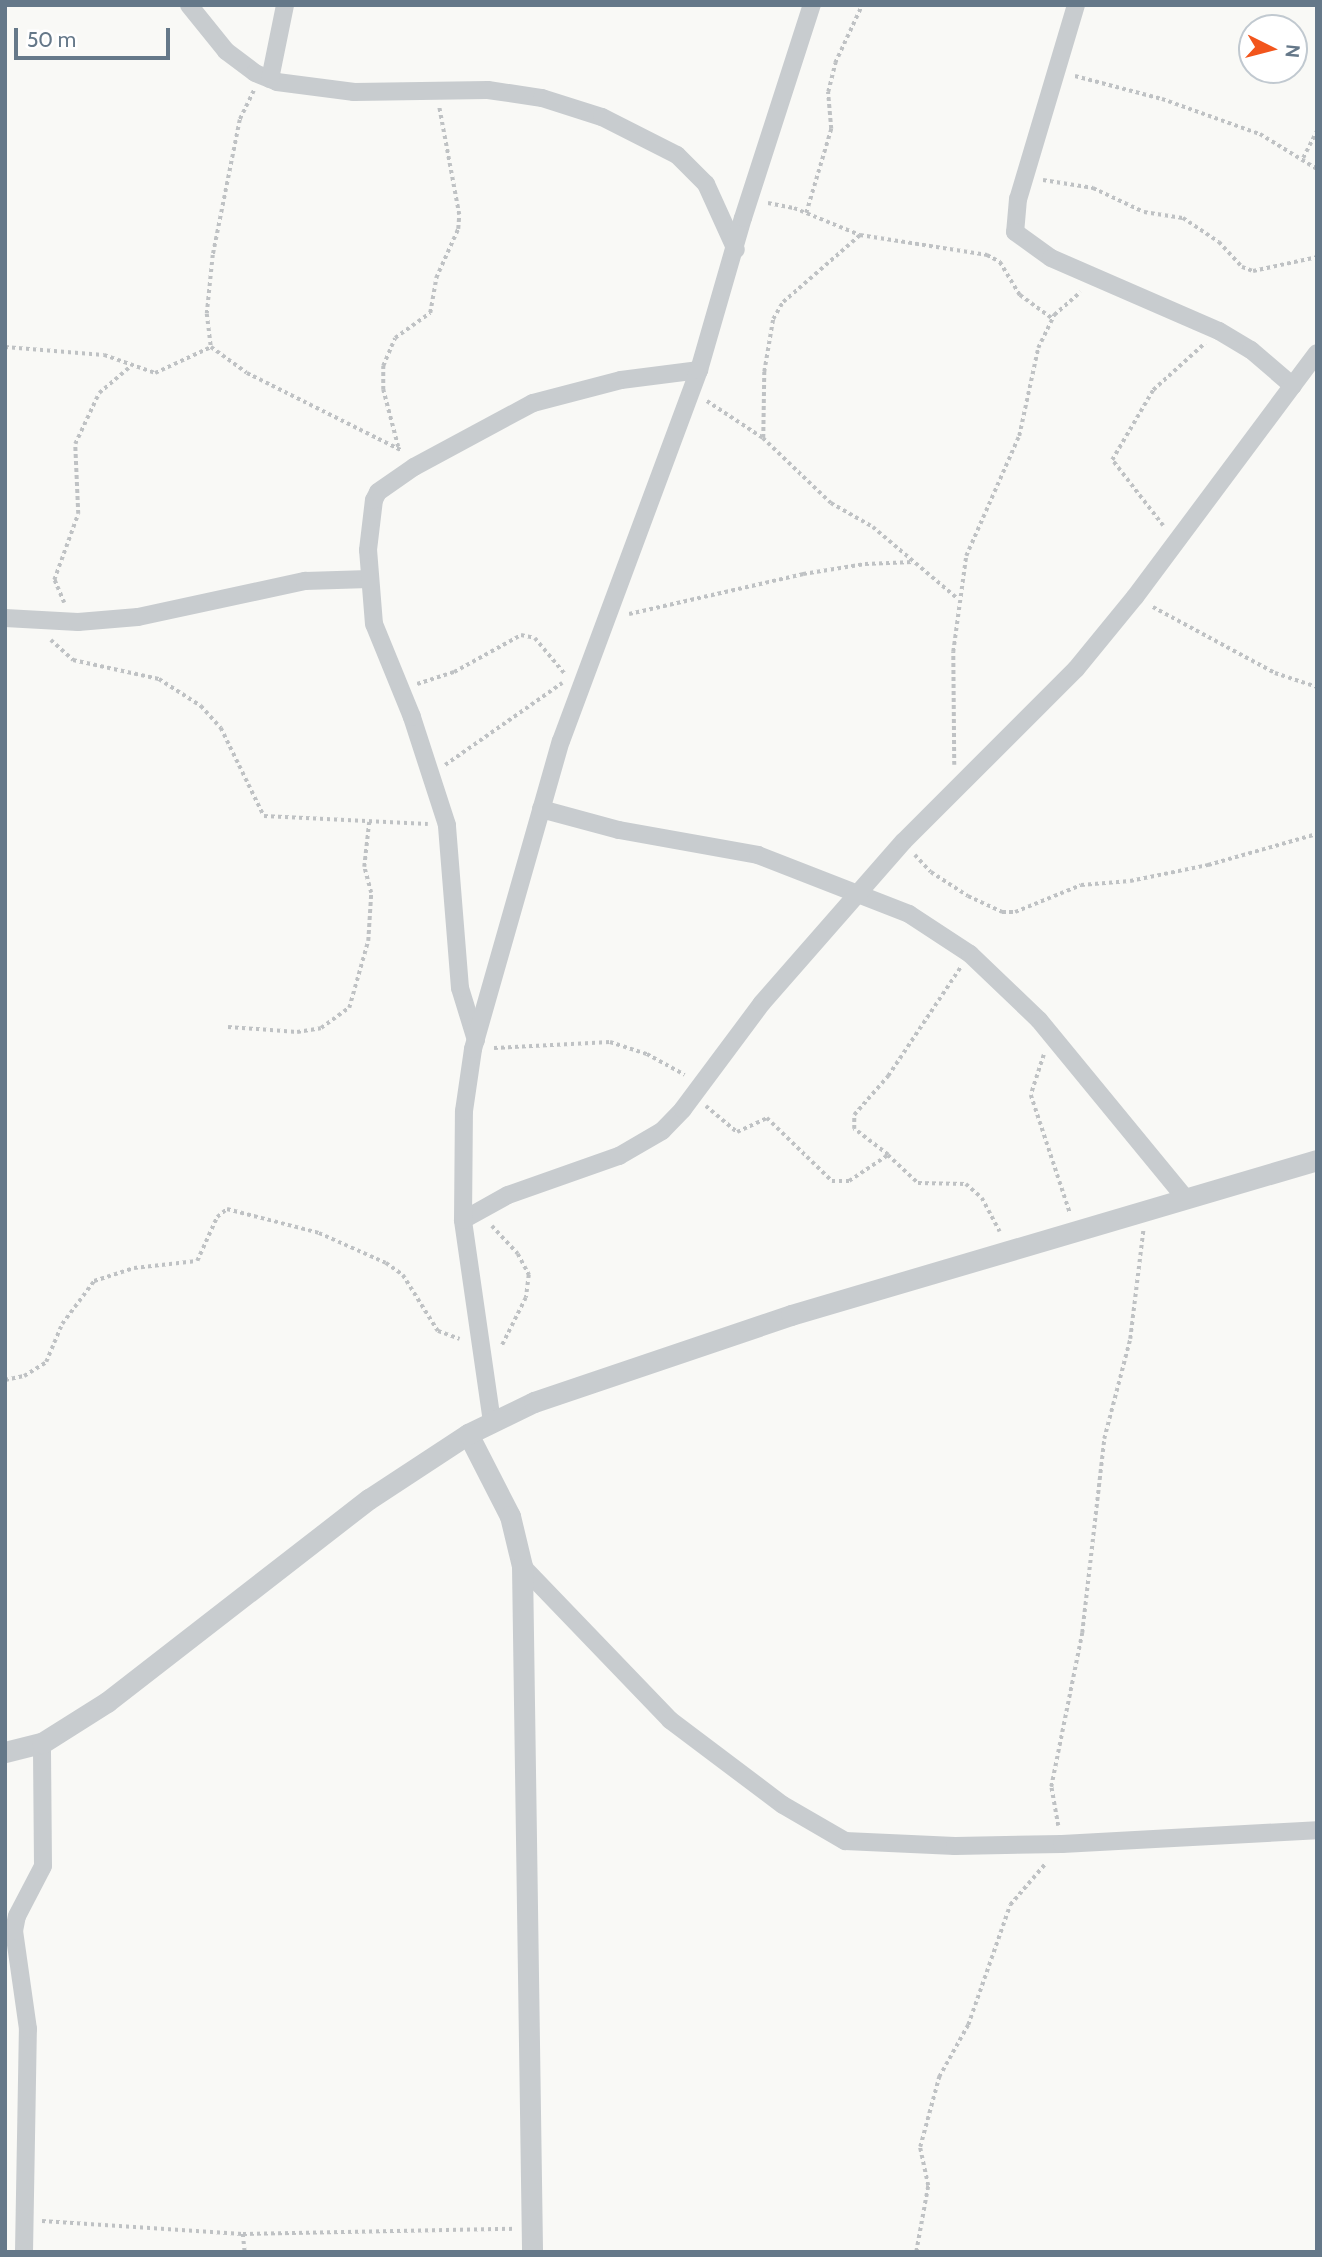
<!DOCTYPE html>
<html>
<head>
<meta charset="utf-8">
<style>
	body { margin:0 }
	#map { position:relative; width:1322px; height:2257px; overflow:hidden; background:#f9f9f6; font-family:Cabin,sans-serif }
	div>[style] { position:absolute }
	.path>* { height:3.5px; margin-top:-1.75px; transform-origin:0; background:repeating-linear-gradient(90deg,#bfc2c4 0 3.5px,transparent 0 7px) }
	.minor>* { height:18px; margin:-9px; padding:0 9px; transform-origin:9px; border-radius:9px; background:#c8cccf }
	.tertiary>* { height:21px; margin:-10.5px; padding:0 10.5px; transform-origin:10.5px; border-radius:10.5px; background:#c8cccf }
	span { translate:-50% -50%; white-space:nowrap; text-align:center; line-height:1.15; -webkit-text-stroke:7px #fff; paint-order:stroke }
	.frame { position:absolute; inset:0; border:7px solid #657889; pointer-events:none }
	.north { position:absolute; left:1238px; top:14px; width:70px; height:70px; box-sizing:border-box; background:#fff; border:2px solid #c1c9d0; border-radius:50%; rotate:96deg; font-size:19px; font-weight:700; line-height:28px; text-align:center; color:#657889 }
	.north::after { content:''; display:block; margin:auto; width:24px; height:32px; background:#f2551c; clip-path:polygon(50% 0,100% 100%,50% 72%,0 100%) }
	.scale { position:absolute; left:14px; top:28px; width:156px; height:32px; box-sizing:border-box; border:4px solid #657889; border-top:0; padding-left:9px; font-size:21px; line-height:24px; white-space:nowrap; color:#657889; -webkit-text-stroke:5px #fff; paint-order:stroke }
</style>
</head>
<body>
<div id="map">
	<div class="path">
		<i style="left:1075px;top:76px;width:90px;rotate:14.8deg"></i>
		<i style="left:1162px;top:99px;width:104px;rotate:19.7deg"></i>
		<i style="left:1260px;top:134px;width:67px;rotate:31.6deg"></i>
		<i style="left:254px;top:91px;width:32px;rotate:116deg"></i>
		<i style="left:240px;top:120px;width:138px;rotate:101.3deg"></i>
		<i style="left:213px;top:255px;width:59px;rotate:95.8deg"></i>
		<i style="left:207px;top:314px;width:33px;rotate:83deg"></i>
		<i style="left:211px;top:347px;width:44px;rotate:35.8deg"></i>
		<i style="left:247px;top:373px;width:174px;rotate:26.6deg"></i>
		<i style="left:1303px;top:158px;width:30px;rotate:-63deg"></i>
		<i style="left:1043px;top:180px;width:51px;rotate:9.1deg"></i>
		<i style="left:1093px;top:188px;width:56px;rotate:25.2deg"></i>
		<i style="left:1144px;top:212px;width:39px;rotate:9deg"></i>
		<i style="left:1183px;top:218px;width:43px;rotate:33.7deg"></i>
		<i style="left:1219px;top:242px;width:34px;rotate:47deg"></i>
		<i style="left:1242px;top:267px;width:12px;rotate:20deg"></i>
		<i style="left:1253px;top:271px;width:66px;rotate:-12.3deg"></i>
		<i style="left:768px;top:203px;width:26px;rotate:11deg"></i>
		<i style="left:794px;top:208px;width:71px;rotate:22.2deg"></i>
		<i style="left:860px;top:235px;width:129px;rotate:8.9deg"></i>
		<i style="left:987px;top:255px;width:15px;rotate:28deg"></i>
		<i style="left:1000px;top:262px;width:39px;rotate:59deg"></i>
		<i style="left:1020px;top:295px;width:39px;rotate:36deg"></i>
		<i style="left:806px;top:213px;width:88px;rotate:-73.4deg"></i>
		<i style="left:831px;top:129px;width:37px;rotate:-95deg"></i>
		<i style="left:828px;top:92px;width:30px;rotate:-76deg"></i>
		<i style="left:835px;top:63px;width:64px;rotate:-65deg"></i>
		<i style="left:5px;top:347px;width:99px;rotate:4.6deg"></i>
		<i style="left:104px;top:355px;width:54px;rotate:19.4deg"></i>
		<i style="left:155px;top:373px;width:62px;rotate:-24.9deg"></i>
		<i style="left:707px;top:401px;width:67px;rotate:33.5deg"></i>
		<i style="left:763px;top:438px;width:94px;rotate:43.7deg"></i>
		<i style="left:831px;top:503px;width:48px;rotate:29.7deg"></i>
		<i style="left:873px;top:527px;width:110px;rotate:40.2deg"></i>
		<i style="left:763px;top:438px;width:66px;rotate:-89.1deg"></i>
		<i style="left:764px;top:372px;width:54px;rotate:-80.4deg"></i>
		<i style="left:773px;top:319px;width:20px;rotate:-60deg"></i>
		<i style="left:783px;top:302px;width:102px;rotate:-41deg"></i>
		<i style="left:398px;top:447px;width:59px;rotate:-104.7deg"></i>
		<i style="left:383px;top:390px;width:24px;rotate:-90deg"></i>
		<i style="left:383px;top:366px;width:30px;rotate:-67deg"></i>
		<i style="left:395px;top:338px;width:43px;rotate:-35.5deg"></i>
		<i style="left:430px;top:313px;width:36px;rotate:-80deg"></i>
		<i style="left:436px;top:278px;width:54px;rotate:-65.8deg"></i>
		<i style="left:458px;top:229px;width:14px;rotate:-86deg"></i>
		<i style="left:459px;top:215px;width:110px;rotate:-100.5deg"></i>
		<i style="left:1163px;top:526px;width:83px;rotate:-127.7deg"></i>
		<i style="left:1112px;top:460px;width:81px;rotate:-59.6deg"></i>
		<i style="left:1153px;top:390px;width:70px;rotate:-42.1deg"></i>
		<i style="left:64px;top:603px;width:25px;rotate:-113deg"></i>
		<i style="left:54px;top:580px;width:70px;rotate:-70deg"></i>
		<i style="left:78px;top:514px;width:70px;rotate:-92.5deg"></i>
		<i style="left:75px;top:444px;width:56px;rotate:-64.8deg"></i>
		<i style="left:99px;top:393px;width:42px;rotate:-40.2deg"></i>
		<i style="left:1153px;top:607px;width:139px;rotate:28.4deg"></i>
		<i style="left:1275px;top:673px;width:44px;rotate:18.4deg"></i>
		<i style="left:629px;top:614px;width:179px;rotate:-12.9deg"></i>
		<i style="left:803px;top:574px;width:63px;rotate:-9.2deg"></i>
		<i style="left:865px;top:564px;width:48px;rotate:-2.4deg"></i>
		<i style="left:51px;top:640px;width:30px;rotate:42deg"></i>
		<i style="left:73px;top:660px;width:88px;rotate:12.5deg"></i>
		<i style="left:159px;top:679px;width:50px;rotate:32.7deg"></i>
		<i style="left:201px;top:706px;width:30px;rotate:48deg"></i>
		<i style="left:221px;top:728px;width:98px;rotate:64deg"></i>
		<i style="left:264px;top:816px;width:164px;rotate:2.8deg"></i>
		<i style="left:417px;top:684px;width:39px;rotate:-18deg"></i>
		<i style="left:454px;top:672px;width:77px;rotate:-28.9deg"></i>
		<i style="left:521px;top:635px;width:14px;rotate:12deg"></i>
		<i style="left:535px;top:638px;width:47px;rotate:50.2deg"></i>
		<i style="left:445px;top:765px;width:143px;rotate:-35deg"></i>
		<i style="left:954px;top:765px;width:113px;rotate:-90.5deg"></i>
		<i style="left:953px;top:652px;width:97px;rotate:-82.3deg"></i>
		<i style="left:966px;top:556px;width:131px;rotate:-66.2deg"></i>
		<i style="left:1019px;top:436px;width:90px;rotate:-77.8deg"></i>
		<i style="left:1038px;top:348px;width:37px;rotate:-64deg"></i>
		<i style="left:1054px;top:315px;width:35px;rotate:-41deg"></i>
		<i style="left:915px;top:855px;width:23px;rotate:47deg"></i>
		<i style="left:931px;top:872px;width:44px;rotate:33deg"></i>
		<i style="left:968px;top:896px;width:38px;rotate:25deg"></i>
		<i style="left:1002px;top:912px;width:13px"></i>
		<i style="left:1015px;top:912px;width:71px;rotate:-22.2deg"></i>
		<i style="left:1081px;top:885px;width:49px;rotate:-4.7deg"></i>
		<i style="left:1130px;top:881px;width:80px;rotate:-11.6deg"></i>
		<i style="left:1208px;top:865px;width:113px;rotate:-15.9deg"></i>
		<i style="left:228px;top:1027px;width:69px;rotate:4.1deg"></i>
		<i style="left:297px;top:1032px;width:24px;rotate:-9deg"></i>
		<i style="left:321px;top:1028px;width:34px;rotate:-36deg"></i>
		<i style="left:349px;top:1008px;width:70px;rotate:-74.2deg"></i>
		<i style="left:368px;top:941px;width:48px;rotate:-86.4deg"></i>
		<i style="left:371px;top:893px;width:27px;rotate:-105deg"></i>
		<i style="left:364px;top:867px;width:45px;rotate:-83.7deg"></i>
		<i style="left:494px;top:1048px;width:116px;rotate:-3deg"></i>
		<i style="left:610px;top:1042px;width:39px;rotate:18deg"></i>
		<i style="left:647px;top:1054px;width:43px;rotate:28.9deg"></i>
		<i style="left:1044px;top:1055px;width:42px;rotate:108deg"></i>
		<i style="left:1031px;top:1095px;width:124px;rotate:71.7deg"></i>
		<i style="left:706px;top:1106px;width:40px;rotate:40deg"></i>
		<i style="left:737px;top:1132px;width:33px;rotate:-25deg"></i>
		<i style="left:767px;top:1118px;width:91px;rotate:44.1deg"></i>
		<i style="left:832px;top:1181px;width:17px"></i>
		<i style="left:849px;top:1181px;width:47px;rotate:-33.7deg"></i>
		<i style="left:888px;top:1155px;width:41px;rotate:43deg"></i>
		<i style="left:918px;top:1183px;width:48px;rotate:1.2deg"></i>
		<i style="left:966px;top:1184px;width:21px;rotate:41deg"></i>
		<i style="left:982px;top:1198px;width:38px;rotate:62deg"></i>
		<i style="left:888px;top:1155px;width:43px;rotate:-142.6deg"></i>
		<i style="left:854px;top:1129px;width:14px;rotate:-90deg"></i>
		<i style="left:854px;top:1115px;width:52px;rotate:-48.9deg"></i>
		<i style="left:888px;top:1076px;width:130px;rotate:-56.3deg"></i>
		<i style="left:492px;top:1226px;width:38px;rotate:47deg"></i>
		<i style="left:518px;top:1254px;width:24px;rotate:62deg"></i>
		<i style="left:529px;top:1275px;width:23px;rotate:97deg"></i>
		<i style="left:526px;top:1298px;width:54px;rotate:116.6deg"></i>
		<i style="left:5px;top:1380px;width:19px;rotate:-12deg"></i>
		<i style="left:24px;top:1376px;width:26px;rotate:-32deg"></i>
		<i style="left:46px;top:1362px;width:41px;rotate:-67.2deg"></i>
		<i style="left:62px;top:1324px;width:54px;rotate:-53.3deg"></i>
		<i style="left:94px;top:1281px;width:42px;rotate:-18deg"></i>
		<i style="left:134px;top:1268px;width:63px;rotate:-6.3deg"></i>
		<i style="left:197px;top:1261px;width:48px;rotate:-65.6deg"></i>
		<i style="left:217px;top:1217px;width:13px;rotate:-39deg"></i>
		<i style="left:227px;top:1209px;width:95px;rotate:14.6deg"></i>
		<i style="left:319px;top:1233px;width:73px;rotate:24.1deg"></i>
		<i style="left:386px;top:1263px;width:21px;rotate:35deg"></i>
		<i style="left:403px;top:1275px;width:66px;rotate:58deg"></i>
		<i style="left:438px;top:1331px;width:23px;rotate:20deg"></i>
		<i style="left:1058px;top:1826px;width:40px;rotate:-100deg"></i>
		<i style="left:1051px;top:1787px;width:157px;rotate:-78.6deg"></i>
		<i style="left:1082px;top:1633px;width:195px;rotate:-83.5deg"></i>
		<i style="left:1104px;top:1439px;width:103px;rotate:-75.4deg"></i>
		<i style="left:1130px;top:1339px;width:109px;rotate:-83.1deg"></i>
		<i style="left:42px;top:2221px;width:201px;rotate:3.7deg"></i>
		<i style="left:243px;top:2234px;width:270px;rotate:-1.1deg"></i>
		<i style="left:243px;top:2234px;width:18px;rotate:84deg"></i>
		<i style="left:916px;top:2252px;width:67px;rotate:-79.7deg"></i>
		<i style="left:928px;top:2186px;width:40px;rotate:-102deg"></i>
		<i style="left:920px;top:2147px;width:73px;rotate:-74.8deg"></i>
		<i style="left:939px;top:2077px;width:60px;rotate:-60.9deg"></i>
		<i style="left:968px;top:2025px;width:127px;rotate:-70.7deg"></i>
		<i style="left:1010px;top:1905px;width:55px;rotate:-49.4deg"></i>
	</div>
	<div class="minor">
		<i style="left:189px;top:5px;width:59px;rotate:51.2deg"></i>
		<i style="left:226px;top:51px;width:36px;rotate:37deg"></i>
		<i style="left:255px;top:73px;width:24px;rotate:22deg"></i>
		<i style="left:277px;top:82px;width:78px;rotate:7.4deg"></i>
		<i style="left:354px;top:92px;width:134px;rotate:-0.9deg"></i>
		<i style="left:488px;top:90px;width:55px;rotate:8.4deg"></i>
		<i style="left:542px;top:98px;width:63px;rotate:17.6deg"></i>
		<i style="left:602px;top:117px;width:84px;rotate:26.9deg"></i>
		<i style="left:677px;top:155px;width:41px;rotate:45deg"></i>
		<i style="left:706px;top:184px;width:72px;rotate:65.6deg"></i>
		<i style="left:1076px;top:5px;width:202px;rotate:106.6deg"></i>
		<i style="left:1018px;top:199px;width:33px;rotate:95deg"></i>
		<i style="left:1015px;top:232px;width:44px;rotate:35.8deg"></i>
		<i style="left:1051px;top:258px;width:183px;rotate:23.5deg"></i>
		<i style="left:1219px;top:331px;width:37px;rotate:31deg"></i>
		<i style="left:1251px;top:350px;width:55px;rotate:40.6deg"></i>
		<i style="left:270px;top:79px;width:76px;rotate:-78.5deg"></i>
		<i style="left:5px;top:618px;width:73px;rotate:3.1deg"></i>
		<i style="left:78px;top:622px;width:60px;rotate:-4.8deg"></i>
		<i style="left:138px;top:617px;width:171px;rotate:-12.2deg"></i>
		<i style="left:305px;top:581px;width:64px;rotate:-1.8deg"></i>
		<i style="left:541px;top:809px;width:81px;rotate:15.1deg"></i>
		<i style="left:619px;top:830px;width:141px;rotate:10.2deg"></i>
		<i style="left:758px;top:855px;width:162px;rotate:21.3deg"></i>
		<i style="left:909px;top:914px;width:73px;rotate:33.3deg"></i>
		<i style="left:970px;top:954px;width:95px;rotate:43.7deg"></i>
		<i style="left:1039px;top:1020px;width:232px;rotate:50.6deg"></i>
		<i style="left:476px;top:1040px;width:54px;rotate:-107.1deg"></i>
		<i style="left:460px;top:988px;width:164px;rotate:-94.6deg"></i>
		<i style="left:447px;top:825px;width:114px;rotate:-108deg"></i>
		<i style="left:412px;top:717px;width:100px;rotate:-112.2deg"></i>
		<i style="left:374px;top:624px;width:74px;rotate:-94.6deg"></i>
		<i style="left:368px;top:550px;width:50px;rotate:-83.2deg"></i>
		<i style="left:374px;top:500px;width:9px;rotate:-63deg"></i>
		<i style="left:378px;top:492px;width:44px;rotate:-34.8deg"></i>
		<i style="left:414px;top:467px;width:135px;rotate:-28.3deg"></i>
		<i style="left:533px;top:403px;width:91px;rotate:-14.6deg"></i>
		<i style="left:621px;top:380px;width:79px;rotate:-7.3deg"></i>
		<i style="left:463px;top:1220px;width:51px;rotate:-29.1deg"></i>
		<i style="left:508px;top:1195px;width:118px;rotate:-19.4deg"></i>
		<i style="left:619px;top:1156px;width:50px;rotate:-30.2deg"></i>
		<i style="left:662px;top:1131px;width:30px;rotate:-46deg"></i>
		<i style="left:683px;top:1109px;width:132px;rotate:-53.3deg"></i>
		<i style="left:762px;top:1003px;width:215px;rotate:-48.8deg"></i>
		<i style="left:904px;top:841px;width:243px;rotate:-45deg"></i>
		<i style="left:1076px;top:669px;width:93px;rotate:-50.7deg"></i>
		<i style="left:1135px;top:597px;width:304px;rotate:-53.3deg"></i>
		<i style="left:492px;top:1422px;width:204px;rotate:-98.2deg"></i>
		<i style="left:463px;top:1220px;width:109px;rotate:-89.5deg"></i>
		<i style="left:464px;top:1111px;width:63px;rotate:-81.7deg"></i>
		<i style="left:473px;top:1049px;width:320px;rotate:-74.1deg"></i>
		<i style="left:561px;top:741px;width:396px;rotate:-69.6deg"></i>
		<i style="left:699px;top:370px;width:158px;rotate:-73.9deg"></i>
		<i style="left:743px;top:218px;width:224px;rotate:-72.1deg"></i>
		<i style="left:522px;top:1566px;width:214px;rotate:46.1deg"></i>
		<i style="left:670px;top:1720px;width:141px;rotate:37deg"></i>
		<i style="left:783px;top:1805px;width:72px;rotate:30.1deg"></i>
		<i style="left:845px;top:1841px;width:110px;rotate:2.6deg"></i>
		<i style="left:955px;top:1846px;width:107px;rotate:-1.1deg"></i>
		<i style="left:1062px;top:1844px;width:255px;rotate:-3.1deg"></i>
		<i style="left:24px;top:2252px;width:223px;rotate:-89deg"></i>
		<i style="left:28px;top:2029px;width:99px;rotate:-98.1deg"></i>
		<i style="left:14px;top:1931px;width:15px;rotate:-79deg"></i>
		<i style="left:17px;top:1916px;width:56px;rotate:-62.5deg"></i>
		<i style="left:43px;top:1866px;width:123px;rotate:-90.5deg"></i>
	</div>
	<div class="tertiary">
		<i style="left:468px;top:1434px;width:92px;rotate:62.9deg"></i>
		<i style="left:510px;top:1516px;width:51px;rotate:76.5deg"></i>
		<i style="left:522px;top:1566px;width:686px;rotate:89.16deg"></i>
		<i style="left:5px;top:1752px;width:38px;rotate:-14deg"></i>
		<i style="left:42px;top:1743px;width:77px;rotate:-32.2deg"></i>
		<i style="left:107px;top:1702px;width:331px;rotate:-37.8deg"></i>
		<i style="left:369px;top:1499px;width:118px;rotate:-33.3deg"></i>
		<i style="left:468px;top:1434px;width:73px;rotate:-25.9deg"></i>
		<i style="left:534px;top:1402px;width:271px;rotate:-18.7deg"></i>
		<i style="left:791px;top:1315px;width:548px;rotate:-16.42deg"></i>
	</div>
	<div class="frame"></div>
	<div class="north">N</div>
	<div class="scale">50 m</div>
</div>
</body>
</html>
